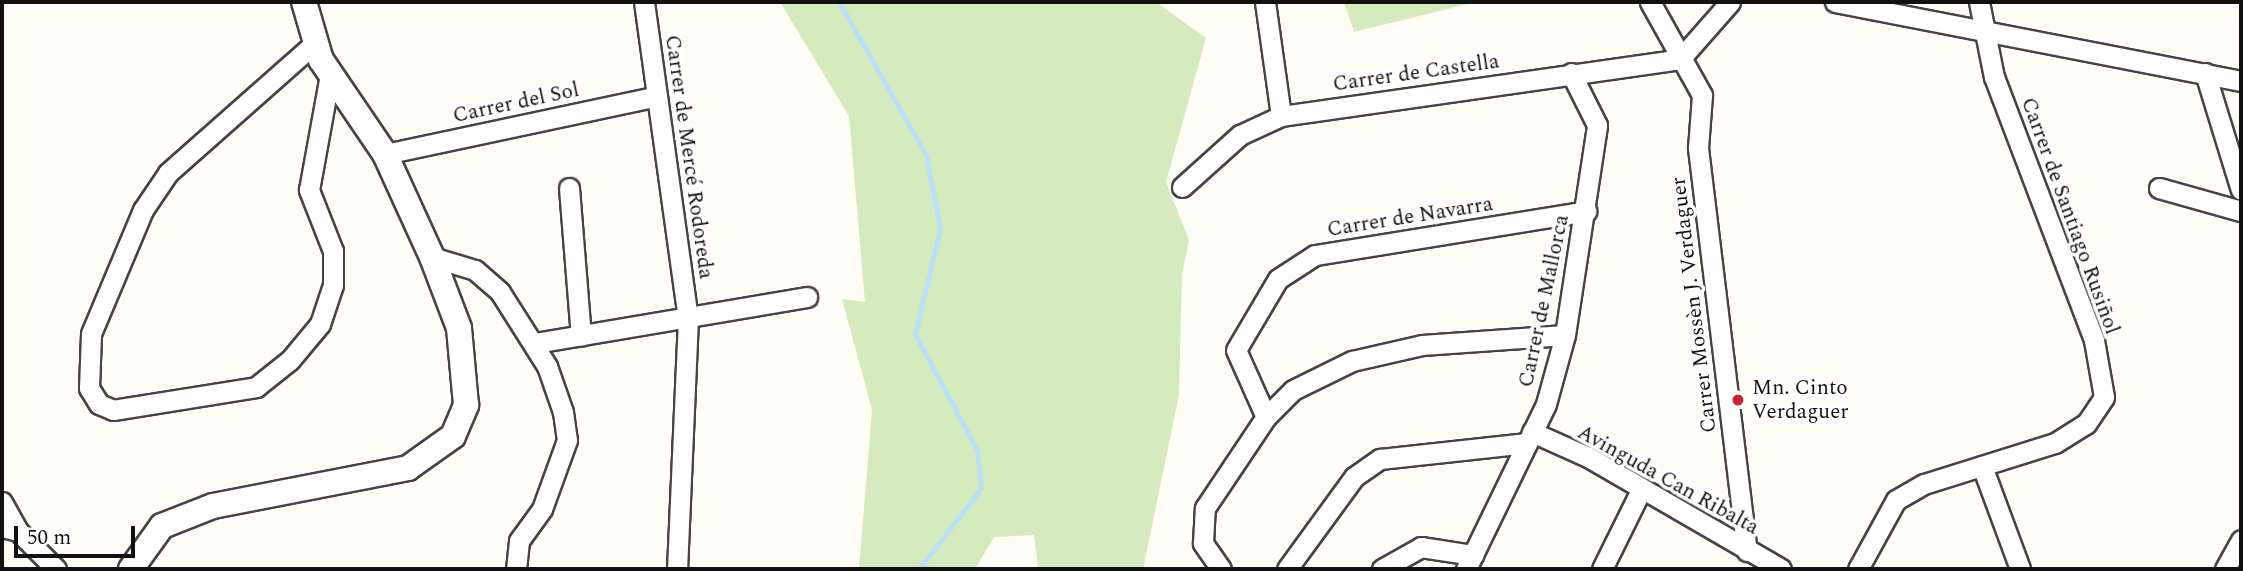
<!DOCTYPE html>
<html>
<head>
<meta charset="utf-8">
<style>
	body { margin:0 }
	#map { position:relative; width:2243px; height:571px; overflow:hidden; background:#fffdf5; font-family:Spectral,serif }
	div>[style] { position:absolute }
	.green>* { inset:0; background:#d5ebbd }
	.stream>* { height:5px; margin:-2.5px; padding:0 2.5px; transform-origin:2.5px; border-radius:2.5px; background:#b9e0f7 }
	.roads { filter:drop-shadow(2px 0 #444) drop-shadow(-2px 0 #444) drop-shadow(0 2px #444) drop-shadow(0 -2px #444) }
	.minor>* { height:19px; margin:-9.5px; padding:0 9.5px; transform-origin:9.5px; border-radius:9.5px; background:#fff }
	.tertiary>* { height:24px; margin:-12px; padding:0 12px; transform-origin:12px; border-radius:12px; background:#fff }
	.dots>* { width:19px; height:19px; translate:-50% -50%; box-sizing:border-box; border:4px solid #fff; border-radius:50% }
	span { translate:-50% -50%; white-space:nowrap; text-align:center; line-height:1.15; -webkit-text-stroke:7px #fff; paint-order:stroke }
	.street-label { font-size:21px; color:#111 }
	.poi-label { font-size:21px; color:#111 }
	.left { translate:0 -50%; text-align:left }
	.frame { position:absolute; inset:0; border:4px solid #111; pointer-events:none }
	.scale { position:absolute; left:14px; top:526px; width:121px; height:32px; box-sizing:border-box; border:4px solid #111; border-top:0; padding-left:9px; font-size:21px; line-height:24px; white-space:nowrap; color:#111; -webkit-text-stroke:5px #fff; paint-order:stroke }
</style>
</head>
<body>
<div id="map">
	<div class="green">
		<i style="clip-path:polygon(780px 2px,1156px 2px,1206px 38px,1166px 182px,1189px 240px,1182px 274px,1179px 395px,1143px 569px,1038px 569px,1034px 535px,994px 537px,975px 569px,859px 569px,872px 410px,842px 299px,865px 302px,849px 116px)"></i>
		<i style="clip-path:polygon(1344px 2px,1476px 2px,1354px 32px)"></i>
	</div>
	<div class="stream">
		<i style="left:839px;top:2px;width:176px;rotate:60.4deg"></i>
		<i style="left:926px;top:155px;width:75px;rotate:79.3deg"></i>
		<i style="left:940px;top:229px;width:108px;rotate:103.4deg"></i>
		<i style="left:915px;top:334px;width:132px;rotate:61.9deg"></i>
		<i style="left:977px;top:450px;width:38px;rotate:84deg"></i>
		<i style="left:981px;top:488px;width:102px;rotate:127.4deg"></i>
	</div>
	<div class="roads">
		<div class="minor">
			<i style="left:644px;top:2px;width:319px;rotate:82.1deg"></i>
			<i style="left:688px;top:318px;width:251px;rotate:92.5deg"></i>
			<i style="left:1265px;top:2px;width:115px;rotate:82deg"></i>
			<i style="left:1650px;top:2px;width:107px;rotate:60.8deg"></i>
			<i style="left:1702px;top:95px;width:53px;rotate:94.3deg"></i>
			<i style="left:1698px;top:148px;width:406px;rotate:83.1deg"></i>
			<i style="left:1835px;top:2px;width:414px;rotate:11deg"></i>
			<i style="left:316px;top:42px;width:198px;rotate:138.5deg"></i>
			<i style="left:168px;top:173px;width:45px;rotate:124deg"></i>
			<i style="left:143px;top:210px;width:134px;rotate:112.8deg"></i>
			<i style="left:91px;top:334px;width:54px;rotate:92.1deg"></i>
			<i style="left:89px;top:388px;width:19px;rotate:58deg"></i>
			<i style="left:99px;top:404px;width:15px;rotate:23deg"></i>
			<i style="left:113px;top:410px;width:145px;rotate:-9.1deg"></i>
			<i style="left:256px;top:387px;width:43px;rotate:-38.5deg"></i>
			<i style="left:290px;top:360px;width:47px;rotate:-50.2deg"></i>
			<i style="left:320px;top:324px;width:41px;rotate:-71.6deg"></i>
			<i style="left:333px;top:285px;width:34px;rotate:-90deg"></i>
			<i style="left:333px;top:251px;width:66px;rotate:-111.5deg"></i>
			<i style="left:309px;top:190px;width:118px;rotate:-79.7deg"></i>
			<i style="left:1680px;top:59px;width:76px;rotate:-48.7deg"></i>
			<i style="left:2205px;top:73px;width:122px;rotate:72.9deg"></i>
			<i style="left:385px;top:154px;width:278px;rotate:-12deg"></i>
			<i style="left:1182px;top:187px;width:78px;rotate:-41.9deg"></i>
			<i style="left:1240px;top:135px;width:45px;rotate:-24.9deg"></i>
			<i style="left:1281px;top:116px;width:403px;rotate:-8.1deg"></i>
			<i style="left:569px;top:188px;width:148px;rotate:85.4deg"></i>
			<i style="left:2159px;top:188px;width:85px;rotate:15.7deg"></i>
			<i style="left:432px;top:257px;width:45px;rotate:16.8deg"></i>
			<i style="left:475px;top:270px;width:33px;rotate:41deg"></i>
			<i style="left:500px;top:292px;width:88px;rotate:57.6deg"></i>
			<i style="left:547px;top:366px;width:49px;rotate:70.8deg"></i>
			<i style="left:563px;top:412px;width:28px;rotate:82deg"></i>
			<i style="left:567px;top:440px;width:73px;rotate:109.9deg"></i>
			<i style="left:542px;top:509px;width:39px;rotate:126deg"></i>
			<i style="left:519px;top:541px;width:28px;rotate:96deg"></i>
			<i style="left:535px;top:343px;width:276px;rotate:-9.6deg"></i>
			<i style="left:1266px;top:417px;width:73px;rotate:-114.1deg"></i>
			<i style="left:1236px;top:350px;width:82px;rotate:-59.4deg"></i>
			<i style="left:1278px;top:279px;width:44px;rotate:-33deg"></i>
			<i style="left:1315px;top:255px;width:275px;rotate:-9.2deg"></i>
			<i style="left:1532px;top:432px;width:61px;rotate:24.1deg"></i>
			<i style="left:1588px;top:457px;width:223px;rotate:30.1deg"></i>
			<i style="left:1982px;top:466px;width:110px;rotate:69.7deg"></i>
			<i style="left:2px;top:502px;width:33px;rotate:61deg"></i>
			<i style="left:2px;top:527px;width:16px;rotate:14deg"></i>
			<i style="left:18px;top:531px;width:54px;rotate:45deg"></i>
			<i style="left:1221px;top:569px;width:32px;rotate:-125deg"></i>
			<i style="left:1203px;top:543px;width:35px;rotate:-87deg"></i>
			<i style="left:1205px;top:508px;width:110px;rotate:-56.2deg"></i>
			<i style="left:1266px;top:417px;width:38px;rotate:-45deg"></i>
			<i style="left:1293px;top:390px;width:66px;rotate:-26.2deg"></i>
			<i style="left:1352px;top:361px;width:72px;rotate:-12.9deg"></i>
			<i style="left:1422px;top:345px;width:143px;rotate:-4deg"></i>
			<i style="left:1287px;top:569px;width:114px;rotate:-53.9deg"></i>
			<i style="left:1354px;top:477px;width:32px;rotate:-35deg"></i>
			<i style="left:1380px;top:459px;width:148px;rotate:-6.2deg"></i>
			<i style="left:1382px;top:569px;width:45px;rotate:-29.4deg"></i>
			<i style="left:1421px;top:547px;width:53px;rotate:8.7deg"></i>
			<i style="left:1466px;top:569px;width:183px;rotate:-64.1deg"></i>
			<i style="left:1546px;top:404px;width:72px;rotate:-74.6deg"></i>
			<i style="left:1565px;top:335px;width:212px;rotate:-81.3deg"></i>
			<i style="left:1597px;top:125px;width:58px;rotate:-116.6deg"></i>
			<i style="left:1602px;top:569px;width:90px;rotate:-63.7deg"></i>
			<i style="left:1858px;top:569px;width:79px;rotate:-61.2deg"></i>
			<i style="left:1896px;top:500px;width:32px;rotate:-30deg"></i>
			<i style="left:1924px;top:484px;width:137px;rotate:-17.4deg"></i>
			<i style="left:2055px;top:443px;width:36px;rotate:-32deg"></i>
			<i style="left:2086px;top:424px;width:32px;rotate:-56deg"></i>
			<i style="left:2104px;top:397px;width:58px;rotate:-100deg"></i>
			<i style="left:2094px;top:340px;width:281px;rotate:-110.8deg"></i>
			<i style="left:1994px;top:77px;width:76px;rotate:-101.3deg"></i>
			<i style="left:2225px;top:569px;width:33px;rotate:-61deg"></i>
		</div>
		<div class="tertiary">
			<i style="left:131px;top:569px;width:53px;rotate:-54.2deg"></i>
			<i style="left:162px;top:526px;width:55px;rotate:-21.4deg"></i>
			<i style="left:213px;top:506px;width:199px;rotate:-11deg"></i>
			<i style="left:408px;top:468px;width:55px;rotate:-35.4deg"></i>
			<i style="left:453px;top:436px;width:34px;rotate:-67deg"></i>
			<i style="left:466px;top:405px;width:77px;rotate:-95.2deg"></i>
			<i style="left:459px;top:328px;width:76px;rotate:-110.8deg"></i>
			<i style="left:432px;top:257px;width:113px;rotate:-114.5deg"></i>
			<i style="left:385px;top:154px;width:114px;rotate:-124.2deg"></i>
			<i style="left:321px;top:60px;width:60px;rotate:-106.3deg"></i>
		</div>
	</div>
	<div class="dots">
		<i style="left:1738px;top:400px;background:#c4262e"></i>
	</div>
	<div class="street-label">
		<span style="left:1416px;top:73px;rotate:-8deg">Carrer de Castella</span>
		<span style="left:516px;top:103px;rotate:-12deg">Carrer del Sol</span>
		<span style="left:689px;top:157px;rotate:82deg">Carrer de Mercé Rodoreda</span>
		<span style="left:2070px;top:216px;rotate:70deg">Carrer de Santiago Rusiñol</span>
		<span style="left:1410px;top:217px;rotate:-9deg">Carrer de Navarra</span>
		<span style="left:1544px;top:301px;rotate:-78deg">Carrer de Mallorca</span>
		<span style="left:1694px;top:305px;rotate:-97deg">Carrer Mossèn J. Verdaguer</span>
		<span style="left:1668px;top:480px;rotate:29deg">Avinguda Can Ribalta</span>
	</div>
	<div class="poi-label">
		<span class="left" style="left:1752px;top:400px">Mn. Cinto<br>Verdaguer</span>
	</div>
	<div class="frame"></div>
	<div class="scale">50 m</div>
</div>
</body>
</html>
